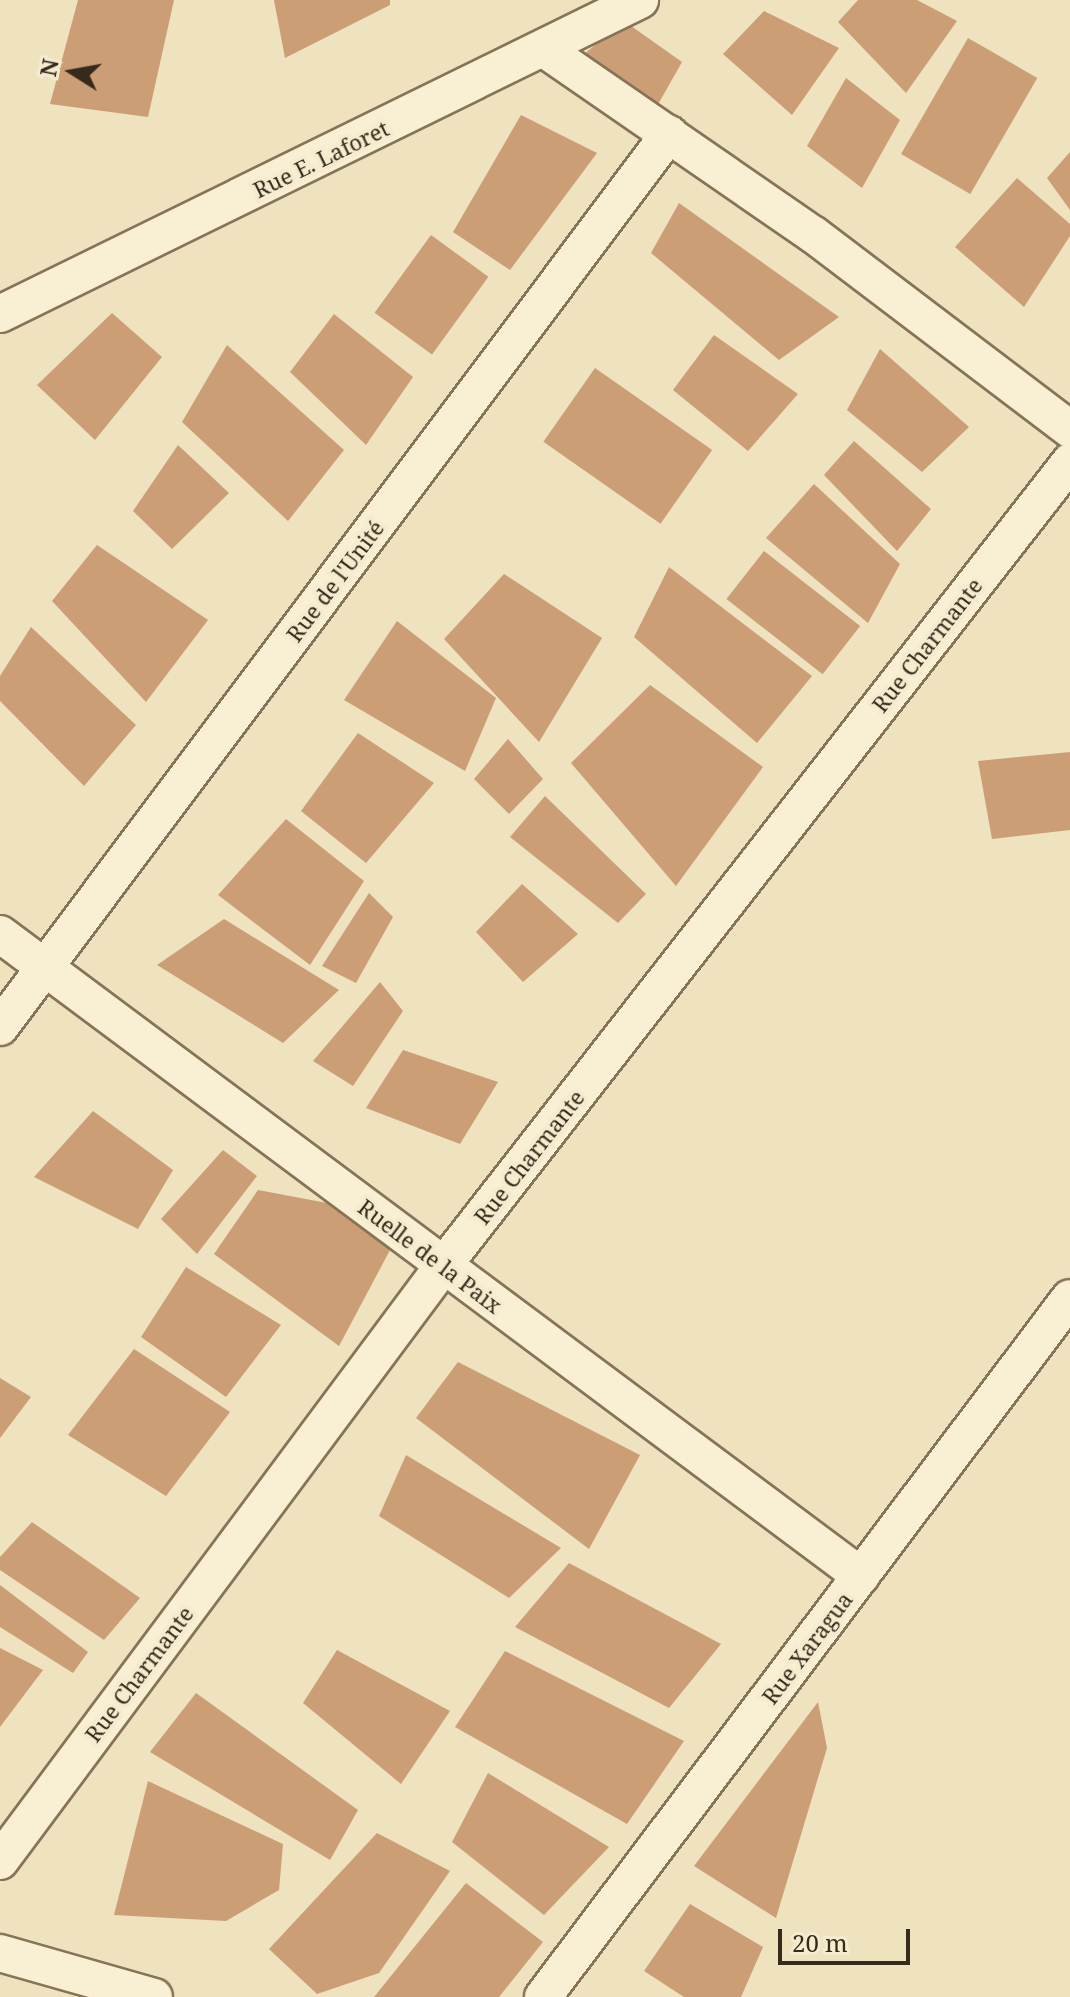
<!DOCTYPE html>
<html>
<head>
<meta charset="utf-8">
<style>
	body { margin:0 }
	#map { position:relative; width:1070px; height:1997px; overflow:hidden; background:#eee2bf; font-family:"Noto Serif",serif }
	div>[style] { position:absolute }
	.building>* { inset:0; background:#cc9e75; transform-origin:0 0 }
	.roads { filter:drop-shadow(2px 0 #877358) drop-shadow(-2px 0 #877358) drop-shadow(0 2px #877358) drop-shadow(0 -2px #877358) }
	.street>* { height:36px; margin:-18px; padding:0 18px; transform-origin:18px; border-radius:18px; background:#f9efd3 }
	span { translate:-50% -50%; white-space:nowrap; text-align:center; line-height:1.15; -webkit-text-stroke:8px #f5eccf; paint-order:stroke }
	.street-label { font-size:22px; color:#362a1c }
	.north { position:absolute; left:32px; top:32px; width:80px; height:80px; -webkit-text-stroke:6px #f5eccf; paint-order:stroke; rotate:281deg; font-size:22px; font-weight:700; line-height:32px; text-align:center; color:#362a1c }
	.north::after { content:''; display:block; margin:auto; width:28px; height:36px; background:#362a1c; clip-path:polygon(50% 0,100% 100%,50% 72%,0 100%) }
	.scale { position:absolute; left:778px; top:1929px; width:132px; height:36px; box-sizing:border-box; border:4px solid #362a1c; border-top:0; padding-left:10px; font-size:24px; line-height:28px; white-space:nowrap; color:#362a1c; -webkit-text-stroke:6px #f5eccf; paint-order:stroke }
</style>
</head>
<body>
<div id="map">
	<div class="building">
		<i style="clip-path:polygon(78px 0,174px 0,148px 117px,50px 104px)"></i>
		<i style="clip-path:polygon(274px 0,390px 0,390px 5px,285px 58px)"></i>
		<i style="clip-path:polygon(858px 0,917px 0,957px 21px,906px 93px,838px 22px)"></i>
		<i style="clip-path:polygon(764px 11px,839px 48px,792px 115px,723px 54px)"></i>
		<i style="clip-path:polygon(624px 21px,682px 62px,656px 108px,583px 55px)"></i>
		<i style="left:968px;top:38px;width:80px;height:134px;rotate:30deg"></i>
		<i style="clip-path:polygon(846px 78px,900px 120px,862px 188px,807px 146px)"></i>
		<i style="clip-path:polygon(521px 115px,597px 153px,510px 270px,453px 232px)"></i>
		<i style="clip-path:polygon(1070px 152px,1070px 210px,1047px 178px)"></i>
		<i style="clip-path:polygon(1017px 178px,1070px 224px,1070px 236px,1024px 307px,955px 247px)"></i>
		<i style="clip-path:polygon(679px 203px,839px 317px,779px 360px,651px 253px)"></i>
		<i style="left:431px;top:235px;width:71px;height:96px;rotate:36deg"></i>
		<i style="clip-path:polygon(112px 313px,162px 357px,95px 440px,37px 385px)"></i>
		<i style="clip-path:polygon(334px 314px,413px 377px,366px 445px,290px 372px)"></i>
		<i style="clip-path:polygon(714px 335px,798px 394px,748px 451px,673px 390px)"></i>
		<i style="clip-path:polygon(227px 345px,344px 450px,288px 521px,182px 422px)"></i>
		<i style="clip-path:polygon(880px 349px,969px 427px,922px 472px,847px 410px)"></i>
		<i style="left:595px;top:368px;width:143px;height:90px;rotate:35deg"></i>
		<i style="clip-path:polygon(854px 441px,931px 509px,897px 551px,824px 475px)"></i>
		<i style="clip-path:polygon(178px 445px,229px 493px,172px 549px,133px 511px)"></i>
		<i style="clip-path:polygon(814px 484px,900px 564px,868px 623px,766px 538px)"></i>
		<i style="clip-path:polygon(97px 545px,208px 620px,146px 702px,52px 601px)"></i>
		<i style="left:764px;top:551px;width:122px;height:61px;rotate:38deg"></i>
		<i style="clip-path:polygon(669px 567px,812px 676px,757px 743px,634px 637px)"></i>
		<i style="clip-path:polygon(504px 574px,602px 638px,539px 742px,444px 639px)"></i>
		<i style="clip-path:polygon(397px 621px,496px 698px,465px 771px,344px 700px)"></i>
		<i style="clip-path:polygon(31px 627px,136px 725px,84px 786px,0 701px,0 676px)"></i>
		<i style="clip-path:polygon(650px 685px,763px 767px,676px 886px,571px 763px)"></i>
		<i style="clip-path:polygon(358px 733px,434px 783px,366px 863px,301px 811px)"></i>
		<i style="clip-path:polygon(508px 739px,543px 779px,509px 814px,474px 779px)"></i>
		<i style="clip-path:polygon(1070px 752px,1070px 830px,992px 839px,978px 761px)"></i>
		<i style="clip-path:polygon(545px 796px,646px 894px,618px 923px,510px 837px)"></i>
		<i style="clip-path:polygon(286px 819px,364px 881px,310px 965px,218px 895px)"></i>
		<i style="clip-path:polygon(522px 884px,578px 934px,523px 982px,476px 932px)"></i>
		<i style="clip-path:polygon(369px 893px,393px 917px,356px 983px,322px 966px)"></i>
		<i style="clip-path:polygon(224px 919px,339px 990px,283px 1043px,157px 965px)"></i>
		<i style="clip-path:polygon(380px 982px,403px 1011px,353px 1086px,313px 1061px)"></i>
		<i style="clip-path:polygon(403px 1050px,498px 1082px,460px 1144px,366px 1108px)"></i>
		<i style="clip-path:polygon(93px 1111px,173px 1170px,138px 1229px,34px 1177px)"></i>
		<i style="clip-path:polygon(223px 1150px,257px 1176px,197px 1254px,161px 1219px)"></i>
		<i style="clip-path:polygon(258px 1190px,407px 1218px,339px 1346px,214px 1254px)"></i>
		<i style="clip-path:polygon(186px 1267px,281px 1325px,226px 1397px,141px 1337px)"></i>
		<i style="clip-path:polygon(134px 1349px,230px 1412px,166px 1496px,68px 1435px)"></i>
		<i style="clip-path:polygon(458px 1362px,640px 1455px,589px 1549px,416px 1418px)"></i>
		<i style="clip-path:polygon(0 1378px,31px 1397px,0 1438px)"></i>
		<i style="clip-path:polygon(406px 1455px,561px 1548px,509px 1598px,379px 1516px)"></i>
		<i style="clip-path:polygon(32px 1522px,140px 1598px,104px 1640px,0 1570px,0 1557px)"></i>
		<i style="clip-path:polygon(569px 1563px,721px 1644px,669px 1708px,515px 1627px)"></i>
		<i style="clip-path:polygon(0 1585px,88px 1652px,73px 1673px,0 1627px)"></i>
		<i style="clip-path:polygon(0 1648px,43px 1670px,0 1727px)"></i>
		<i style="clip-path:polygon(337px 1650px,450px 1711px,401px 1784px,303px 1703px)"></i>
		<i style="clip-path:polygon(505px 1651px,684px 1741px,627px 1824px,455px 1727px)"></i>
		<i style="clip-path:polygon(196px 1693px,358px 1810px,330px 1860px,150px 1752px)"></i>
		<i style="clip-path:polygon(818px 1702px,827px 1748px,776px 1918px,694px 1866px)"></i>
		<i style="clip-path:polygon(488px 1773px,609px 1847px,544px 1915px,452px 1842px)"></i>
		<i style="clip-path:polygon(148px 1781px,283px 1844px,279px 1890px,226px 1921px,114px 1915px)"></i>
		<i style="clip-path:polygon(377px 1833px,450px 1871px,379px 1973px,317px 1994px,269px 1949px)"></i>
		<i style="clip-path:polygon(466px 1883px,543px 1942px,499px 1997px,374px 1997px)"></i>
		<i style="clip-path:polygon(690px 1904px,763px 1947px,741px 1997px,684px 1997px,644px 1971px)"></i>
	</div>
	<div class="roads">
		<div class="street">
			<i style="left:547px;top:51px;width:324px;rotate:34.6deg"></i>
			<i style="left:814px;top:235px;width:321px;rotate:37.2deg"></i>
			<i style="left:0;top:314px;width:713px;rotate:-26.13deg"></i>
			<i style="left:0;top:934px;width:1074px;rotate:36.71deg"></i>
			<i style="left:0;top:1027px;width:1116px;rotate:-53.16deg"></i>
			<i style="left:0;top:1861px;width:742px;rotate:-53.33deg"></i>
			<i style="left:443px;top:1266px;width:1020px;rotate:-52.05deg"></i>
			<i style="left:0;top:1953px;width:160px;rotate:15.9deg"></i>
			<i style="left:543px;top:1997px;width:875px;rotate:-52.99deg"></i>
		</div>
	</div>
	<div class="street-label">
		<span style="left:321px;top:159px;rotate:-26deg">Rue E. Laforet</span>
		<span style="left:335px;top:581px;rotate:-53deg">Rue de l'Unité</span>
		<span style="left:927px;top:645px;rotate:-52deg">Rue Charmante</span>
		<span style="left:529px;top:1157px;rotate:-52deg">Rue Charmante</span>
		<span style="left:430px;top:1256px;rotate:37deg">Ruelle de la Paix</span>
		<span style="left:807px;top:1648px;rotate:-53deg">Rue Xaragua</span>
		<span style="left:139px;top:1674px;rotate:-53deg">Rue Charmante</span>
	</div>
	<div class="north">N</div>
	<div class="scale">20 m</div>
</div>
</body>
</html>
